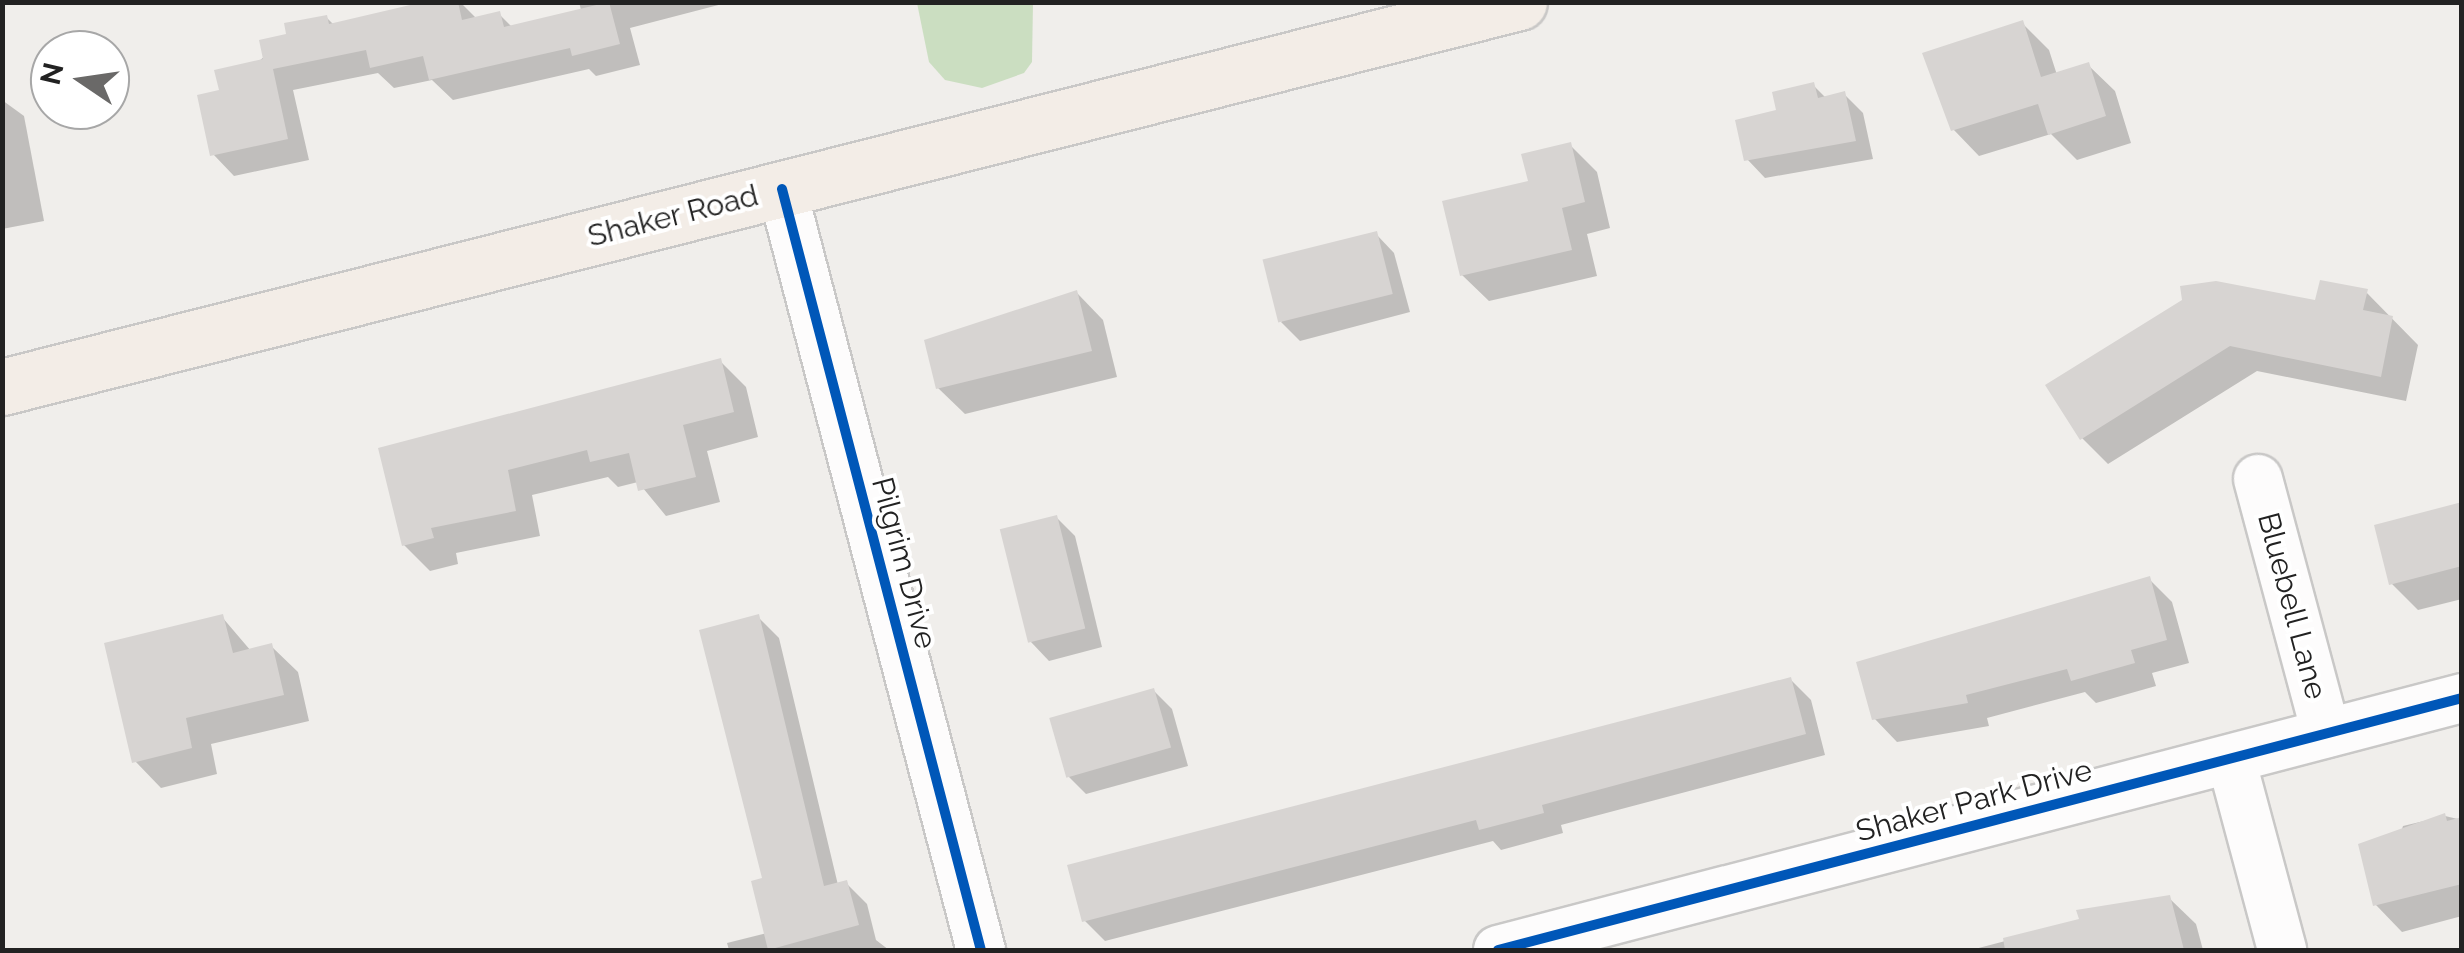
<!DOCTYPE html>
<html>
<head>
<meta charset="utf-8">
<style>
	body { margin:0 }
	#map { position:relative; width:2464px; height:953px; overflow:hidden; background:#f0eeeb; font-family:Raleway,sans-serif }
	div>[style] { position:absolute }
	.forest>* { inset:0; background:#cbdec1 }
	.shadow>* { inset:0; background:#0003 }
	.building>* { inset:0; background:#d7d4d2; transform-origin:0 0 }
	.roads { filter:drop-shadow(2px 0 #c9c8c7) drop-shadow(-2px 0 #c9c8c7) drop-shadow(0 2px #c9c8c7) drop-shadow(0 -2px #c9c8c7) }
	.minor>* { height:48px; margin:-24px; padding:0 24px; transform-origin:24px; border-radius:24px; background:#fdfcfc }
	.major>* { height:55px; margin:-27.5px; padding:0 27.5px; transform-origin:27.5px; border-radius:27.5px; background:#f3ede7 }
	.cycleway>* { height:10px; margin:-5px; padding:0 5px; transform-origin:5px; border-radius:5px; background:#0057b8 }
	span { translate:-50% -50%; white-space:nowrap; text-align:center; line-height:1.15; -webkit-text-stroke:8px #fff; paint-order:stroke }
	.street-label { font-size:30px; color:#222 }
	.frame { position:absolute; inset:0; border:5px solid #222; pointer-events:none }
	.north { position:absolute; left:30px; top:30px; width:100px; height:100px; box-sizing:border-box; background:#fff; border:2px solid #a7a7a7; border-radius:50%; rotate:283deg; font-size:28px; font-weight:700; line-height:40px; text-align:center; color:#222 }
	.north::after { content:''; display:block; margin:auto; width:35px; height:45px; background:#6a6968; clip-path:polygon(50% 0,100% 100%,50% 72%,0 100%) }
</style>
</head>
<body>
<div id="map">
	<div class="forest">
		<i style="clip-path:polygon(917px 3px,1033px 3px,1032px 62px,1024px 73px,982px 88px,945px 80px,929px 62px)"></i>
	</div>
	<div class="shadow">
		<i style="clip-path:polygon(434px 2px,460px 2px,477px 19px,499px 14px,513px 28px,581px 10px,579px 2px,730px 2px,630px 28px,640px 65px,596px 76px,589px 69px,453px 100px,432px 80px,394px 88px,378px 73px,293px 90px,309px 160px,234px 176px,213px 154px,222px 92px,289px 36px,326px 17px,334px 25px)"></i>
		<i style="clip-path:polygon(2022px 23px,2049px 50px,2057px 75px,2088px 65px,2115px 91px,2131px 143px,2077px 160px,2051px 134px,1979px 156px,1953px 129px)"></i>
		<i style="clip-path:polygon(1813px 85px,1826px 98px,1844px 94px,1863px 113px,1873px 159px,1765px 178px,1747px 159px,1779px 112px)"></i>
		<i style="clip-path:polygon(2px 100px,24px 116px,44px 221px,2px 229px)"></i>
		<i style="clip-path:polygon(1570px 145px,1597px 172px,1610px 228px,1587px 234px,1597px 276px,1489px 301px,1462px 275px)"></i>
		<i style="clip-path:polygon(1376px 234px,1394px 253px,1410px 312px,1300px 341px,1281px 322px)"></i>
		<i style="clip-path:polygon(2216px 283px,2317px 303px,2366px 292px,2418px 345px,2406px 401px,2257px 371px,2108px 464px,2082px 438px)"></i>
		<i style="clip-path:polygon(1077px 293px,1103px 320px,1117px 377px,965px 414px,938px 388px)"></i>
		<i style="clip-path:polygon(720px 361px,746px 387px,758px 437px,707px 451px,720px 502px,666px 516px,638px 482px,618px 487px,608px 477px,532px 495px,540px 536px,456px 553px,458px 564px,430px 571px,404px 545px,381px 449px)"></i>
		<i style="clip-path:polygon(2462px 504px,2462px 599px,2418px 610px,2392px 584px)"></i>
		<i style="clip-path:polygon(1056px 517px,1075px 536px,1102px 647px,1049px 661px,1031px 642px)"></i>
		<i style="clip-path:polygon(2149px 579px,2172px 602px,2189px 663px,2152px 673px,2156px 686px,2096px 703px,2085px 692px,1987px 718px,1989px 726px,1897px 742px,1874px 718px)"></i>
		<i style="clip-path:polygon(222px 617px,251px 651px,271px 646px,298px 672px,309px 721px,211px 744px,217px 774px,161px 788px,135px 761px)"></i>
		<i style="clip-path:polygon(758px 617px,779px 638px,838px 885px,846px 883px,867px 904px,876px 940px,889px 950px,729px 950px,727px 943px,767px 933px)"></i>
		<i style="clip-path:polygon(1790px 679px,1811px 700px,1825px 755px,1561px 825px,1563px 833px,1501px 850px,1493px 841px,1105px 941px,1084px 920px)"></i>
		<i style="clip-path:polygon(1154px 691px,1172px 709px,1188px 766px,1086px 794px,1068px 776px)"></i>
		<i style="clip-path:polygon(2445px 816px,2462px 820px,2462px 916px,2402px 932px,2376px 905px,2403px 826px)"></i>
		<i style="clip-path:polygon(2169px 898px,2196px 924px,2203px 950px,1971px 950px)"></i>
	</div>
	<div class="building">
		<i style="clip-path:polygon(423px 2px,458px 2px,462px 20px,500px 11px,504px 27px,609px 2px,620px 44px,572px 56px,570px 48px,429px 80px,423px 56px,370px 68px,366px 50px,273px 69px,288px 139px,210px 156px,197px 95px,219px 90px,214px 70px,263px 59px,259px 40px,286px 34px,284px 23px,327px 15px,329px 24px)"></i>
		<i style="clip-path:polygon(2023px 20px,2041px 77px,2089px 62px,2106px 116px,2048px 135px,2038px 104px,1951px 131px,1922px 53px)"></i>
		<i style="clip-path:polygon(1814px 82px,1818px 98px,1845px 91px,1856px 141px,1744px 161px,1735px 120px,1776px 110px,1772px 92px)"></i>
		<i style="clip-path:polygon(1571px 142px,1585px 202px,1562px 208px,1572px 250px,1460px 276px,1442px 201px,1528px 181px,1521px 154px)"></i>
		<i style="left:1377px;top:231px;width:65px;height:118px;rotate:76deg"></i>
		<i style="clip-path:polygon(2320px 280px,2368px 289px,2363px 310px,2393px 316px,2381px 377px,2230px 346px,2080px 440px,2045px 385px,2182px 300px,2180px 286px,2216px 281px,2315px 300px)"></i>
		<i style="clip-path:polygon(1077px 290px,1092px 351px,936px 389px,924px 340px)"></i>
		<i style="clip-path:polygon(721px 358px,734px 412px,683px 425px,696px 477px,638px 491px,629px 453px,590px 462px,587px 450px,508px 470px,516px 511px,431px 528px,434px 538px,402px 546px,378px 448px)"></i>
		<i style="clip-path:polygon(2462px 502px,2462px 566px,2389px 585px,2374px 525px)"></i>
		<i style="left:1057px;top:515px;width:117px;height:59px;rotate:76deg"></i>
		<i style="clip-path:polygon(2150px 576px,2167px 640px,2131px 650px,2135px 663px,2071px 681px,2067px 669px,1966px 695px,1968px 703px,1872px 720px,1856px 662px)"></i>
		<i style="clip-path:polygon(223px 614px,233px 653px,272px 643px,284px 695px,186px 718px,192px 748px,132px 763px,104px 643px)"></i>
		<i style="clip-path:polygon(759px 614px,824px 886px,847px 880px,859px 925px,768px 950px,751px 881px,762px 878px,699px 630px)"></i>
		<i style="clip-path:polygon(1791px 677px,1806px 734px,1542px 805px,1544px 813px,1479px 830px,1476px 820px,1082px 922px,1067px 865px)"></i>
		<i style="left:1154px;top:688px;width:62px;height:109px;rotate:74deg"></i>
		<i style="clip-path:polygon(2445px 813px,2447px 821px,2462px 817px,2462px 884px,2373px 906px,2358px 844px)"></i>
		<i style="clip-path:polygon(2170px 895px,2184px 950px,2005px 950px,2003px 938px,2079px 919px,2076px 910px)"></i>
	</div>
	<div class="roads">
		<div class="minor">
			<i style="left:782px;top:189px;width:787px;rotate:75.35deg"></i>
			<i style="left:2258px;top:479px;width:263px;rotate:75deg"></i>
			<i style="left:2231px;top:759px;width:198px;rotate:75deg"></i>
			<i style="left:1498px;top:950px;width:996px;rotate:-14.65deg"></i>
		</div>
		<div class="major">
			<i style="left:2px;top:387px;width:1565px;rotate:-14.24deg"></i>
		</div>
	</div>
	<div class="cycleway">
		<i style="left:782px;top:189px;width:787px;rotate:75.35deg"></i>
		<i style="left:1498px;top:950px;width:996px;rotate:-14.65deg"></i>
	</div>
	<div class="street-label">
		<span style="left:673px;top:216px;rotate:-14deg">Shaker Road</span>
		<span style="left:904px;top:563px;rotate:75deg">Pilgrim Drive</span>
		<span style="left:2292px;top:606px;rotate:75deg">Bluebell Lane</span>
		<span style="left:1974px;top:801px;rotate:-15deg">Shaker Park Drive</span>
	</div>
	<div class="frame"></div>
	<div class="north">N</div>
</div>
</body>
</html>
